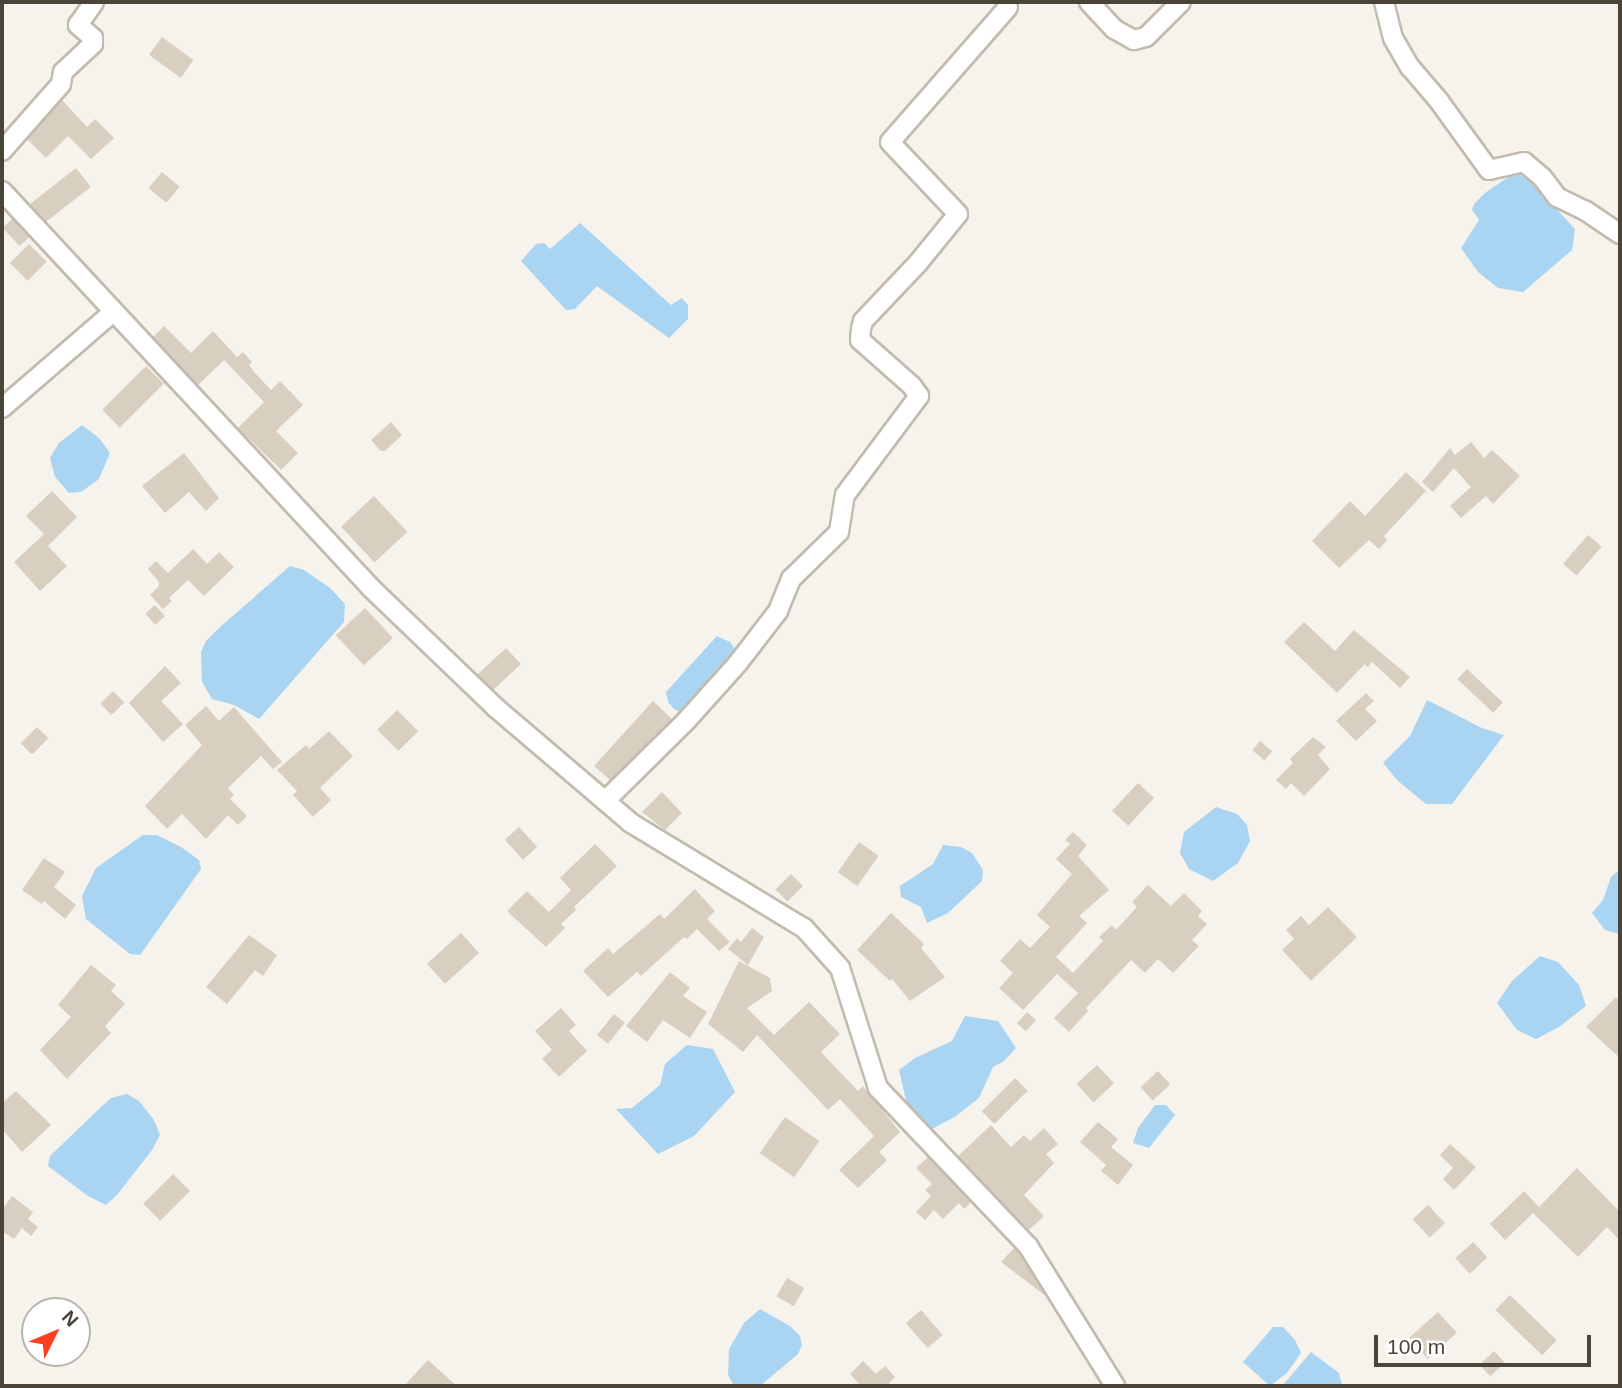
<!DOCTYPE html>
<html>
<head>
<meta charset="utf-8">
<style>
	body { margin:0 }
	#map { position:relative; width:1622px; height:1388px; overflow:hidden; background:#f6f3ec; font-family:Arial,sans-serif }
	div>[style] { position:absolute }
	.water>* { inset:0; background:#a9d4f2 }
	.building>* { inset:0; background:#d8cfc1; transform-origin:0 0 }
	.roads { filter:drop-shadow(2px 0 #c2bbae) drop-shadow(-2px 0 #c2bbae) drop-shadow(0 2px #c2bbae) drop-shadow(0 -2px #c2bbae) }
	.street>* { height:18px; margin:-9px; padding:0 9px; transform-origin:9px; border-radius:9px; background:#fff }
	span { translate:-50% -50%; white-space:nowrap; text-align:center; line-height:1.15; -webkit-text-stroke:7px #fff; paint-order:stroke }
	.frame { position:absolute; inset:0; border:4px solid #4b4439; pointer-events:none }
	.north { position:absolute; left:21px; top:1297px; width:70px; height:70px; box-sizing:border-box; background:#fff; border:2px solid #b7b4b0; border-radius:50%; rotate:47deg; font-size:19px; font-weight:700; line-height:28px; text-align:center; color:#4b4439 }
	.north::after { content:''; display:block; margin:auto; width:24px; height:32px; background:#fc3f1d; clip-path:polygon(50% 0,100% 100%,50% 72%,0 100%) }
	.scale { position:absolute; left:1374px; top:1335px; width:217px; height:32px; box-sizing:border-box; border:4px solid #4b4439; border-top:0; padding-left:9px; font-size:21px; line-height:24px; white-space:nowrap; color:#4b4439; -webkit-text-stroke:5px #fff; paint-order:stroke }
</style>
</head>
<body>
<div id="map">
	<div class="water">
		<i style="clip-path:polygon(1514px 173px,1528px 178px,1575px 229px,1572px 250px,1523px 292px,1498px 288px,1478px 272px,1461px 248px,1479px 220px,1472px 210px,1474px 204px,1485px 193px)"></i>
		<i style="clip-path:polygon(580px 223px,671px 305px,682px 298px,688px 305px,688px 319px,669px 338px,597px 286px,575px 309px,566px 310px,521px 261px,536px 244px,544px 243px,550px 249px)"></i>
		<i style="clip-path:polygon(82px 425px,99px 438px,110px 453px,99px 479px,81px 492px,69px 493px,55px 477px,50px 458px,59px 443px)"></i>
		<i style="clip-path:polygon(290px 566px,304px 570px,330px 588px,345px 604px,344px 622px,259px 719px,234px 705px,212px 699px,202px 682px,201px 652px,206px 641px,220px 627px)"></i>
		<i style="clip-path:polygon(717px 636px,730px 642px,737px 652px,685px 714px,674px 709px,668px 702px,666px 692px)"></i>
		<i style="clip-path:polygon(1427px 700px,1482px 728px,1504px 735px,1452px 804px,1426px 804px,1398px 781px,1383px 763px,1410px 736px)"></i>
		<i style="clip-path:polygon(1216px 807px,1237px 814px,1247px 825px,1250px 841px,1238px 863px,1213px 881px,1189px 869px,1180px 853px,1184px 832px)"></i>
		<i style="clip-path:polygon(143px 835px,157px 835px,181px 847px,199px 860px,201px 869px,140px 955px,130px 954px,86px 919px,82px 896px,96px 868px)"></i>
		<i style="clip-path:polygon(943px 845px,961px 847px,972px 853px,983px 870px,982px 881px,948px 913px,927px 923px,921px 907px,901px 897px,900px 886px,933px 864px)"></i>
		<i style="clip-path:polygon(1620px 869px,1620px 934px,1605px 930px,1592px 913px,1603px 900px,1611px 877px)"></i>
		<i style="clip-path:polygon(1540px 956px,1558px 962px,1579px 985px,1586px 1006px,1559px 1027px,1536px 1039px,1517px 1030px,1497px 1003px,1512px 981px)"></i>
		<i style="clip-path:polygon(965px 1016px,998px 1021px,1016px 1048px,1004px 1061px,993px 1067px,979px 1098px,956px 1116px,932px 1129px,907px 1104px,899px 1070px,915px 1058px,952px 1041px)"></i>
		<i style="clip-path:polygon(687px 1045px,713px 1049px,735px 1092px,694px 1136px,658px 1154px,616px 1109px,632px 1108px,660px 1085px,665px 1064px)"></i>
		<i style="clip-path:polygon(127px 1094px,139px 1101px,154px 1120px,160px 1135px,152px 1150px,117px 1195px,106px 1205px,88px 1196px,48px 1166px,50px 1156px,99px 1109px,111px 1098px)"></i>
		<i style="clip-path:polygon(1155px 1105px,1166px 1105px,1175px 1115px,1149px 1148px,1133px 1143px,1138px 1128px)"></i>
		<i style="clip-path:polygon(760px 1309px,790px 1326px,800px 1336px,802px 1345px,798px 1354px,760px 1386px,734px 1386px,728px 1375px,729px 1349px,744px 1323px)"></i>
		<i style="clip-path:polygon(1273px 1327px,1283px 1327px,1295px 1340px,1301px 1353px,1287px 1373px,1270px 1386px,1243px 1362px)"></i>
		<i style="clip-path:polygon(1311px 1352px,1339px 1373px,1342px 1386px,1282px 1386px)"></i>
	</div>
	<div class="building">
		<i style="left:162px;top:37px;width:39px;height:22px;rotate:36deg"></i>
		<i style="clip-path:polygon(62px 100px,87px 127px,95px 119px,114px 138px,91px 159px,68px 136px,46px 158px,27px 139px)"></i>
		<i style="left:76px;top:168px;width:24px;height:58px;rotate:52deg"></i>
		<i style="left:162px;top:172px;width:23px;height:21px;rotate:40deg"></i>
		<i style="left:12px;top:219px;width:25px;height:13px;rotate:47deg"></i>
		<i style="left:29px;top:244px;width:25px;height:27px;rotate:45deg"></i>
		<i style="clip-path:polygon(164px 326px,191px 353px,213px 331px,237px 357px,243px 352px,252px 362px,249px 365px,254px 372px,271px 390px,280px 381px,303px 405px,276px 431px,298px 453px,281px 470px,238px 428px,264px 402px,224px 360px,198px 385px,153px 337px)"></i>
		<i style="left:146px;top:366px;width:25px;height:62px;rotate:45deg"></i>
		<i style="clip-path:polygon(391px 422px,402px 435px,385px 451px,381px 451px,371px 440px)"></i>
		<i style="clip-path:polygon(1471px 442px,1484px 458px,1492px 450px,1520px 476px,1493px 504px,1486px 496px,1461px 518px,1450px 506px,1471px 487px,1454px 468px,1433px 492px,1422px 482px,1450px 448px,1455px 455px)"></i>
		<i style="clip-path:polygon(184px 453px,219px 498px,206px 511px,189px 492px,165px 513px,142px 486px)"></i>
		<i style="clip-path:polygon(1406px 472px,1426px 491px,1384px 536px,1387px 540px,1379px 549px,1369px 540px,1339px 568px,1312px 541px,1350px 501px,1365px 516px)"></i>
		<i style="clip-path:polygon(52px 491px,77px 517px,48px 546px,67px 566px,40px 591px,14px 562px,44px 534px,26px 516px)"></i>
		<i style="left:374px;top:496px;width:49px;height:45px;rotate:47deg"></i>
		<i style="left:1588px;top:535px;width:18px;height:38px;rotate:41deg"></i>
		<i style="clip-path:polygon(193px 549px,207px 564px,219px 552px,234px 567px,204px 596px,188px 580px,169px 598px,172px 601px,163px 609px,150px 595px,159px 586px,159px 582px,148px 569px,156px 561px,168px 573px)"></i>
		<i style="left:155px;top:605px;width:15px;height:13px;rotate:48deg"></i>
		<i style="left:365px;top:608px;width:41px;height:40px;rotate:47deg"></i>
		<i style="clip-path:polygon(1304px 622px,1335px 651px,1354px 630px,1410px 677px,1400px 688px,1372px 662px,1368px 667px,1365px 664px,1337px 693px,1284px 642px)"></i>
		<i style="left:506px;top:648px;width:22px;height:39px;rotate:47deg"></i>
		<i style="clip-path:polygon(165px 666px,181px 683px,161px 701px,183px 724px,163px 742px,129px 703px)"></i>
		<i style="left:1467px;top:669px;width:49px;height:14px;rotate:43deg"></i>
		<i style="left:113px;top:691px;width:16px;height:18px;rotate:45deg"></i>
		<i style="clip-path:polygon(1366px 693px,1374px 701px,1365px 709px,1377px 721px,1356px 741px,1336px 721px)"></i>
		<i style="clip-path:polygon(653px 701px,672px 719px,610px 780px,594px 766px)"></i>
		<i style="clip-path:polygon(206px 706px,219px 721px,234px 707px,282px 762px,273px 769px,261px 756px,228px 788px,234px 795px,230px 799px,247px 816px,238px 825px,228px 815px,206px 839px,182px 814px,167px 829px,145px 806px,202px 745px,185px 725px)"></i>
		<i style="left:397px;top:710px;width:30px;height:28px;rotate:45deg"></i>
		<i style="left:37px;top:727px;width:16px;height:23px;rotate:45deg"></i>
		<i style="clip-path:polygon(329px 731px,353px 756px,320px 788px,331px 800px,313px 817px,293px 795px,297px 791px,277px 770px,306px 745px,309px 749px)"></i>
		<i style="clip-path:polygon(1313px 737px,1326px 747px,1318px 755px,1330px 769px,1304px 796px,1291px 783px,1286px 789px,1276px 780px,1293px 763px,1290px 759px)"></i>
		<i style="left:1260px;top:741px;width:16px;height:12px;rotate:40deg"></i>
		<i style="left:1138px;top:783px;width:22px;height:38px;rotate:43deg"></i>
		<i style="clip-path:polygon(662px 792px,682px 813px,665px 830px,642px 812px)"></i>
		<i style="left:519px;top:827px;width:27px;height:19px;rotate:48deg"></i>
		<i style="clip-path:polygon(1073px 832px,1087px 845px,1078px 856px,1109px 890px,1079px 916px,1087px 923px,1056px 957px,1073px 973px,1103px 941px,1099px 937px,1112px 925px,1116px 930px,1137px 907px,1132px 902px,1148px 885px,1171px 906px,1184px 893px,1202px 911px,1198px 916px,1207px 924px,1192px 940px,1199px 946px,1173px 973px,1158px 959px,1145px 973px,1131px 960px,1086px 1008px,1088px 1011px,1069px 1032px,1054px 1018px,1078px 993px,1057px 974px,1023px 1010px,999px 988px,1013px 973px,1000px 961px,1020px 939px,1030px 948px,1050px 927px,1037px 915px,1072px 874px,1056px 859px,1070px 844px,1065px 840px)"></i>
		<i style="left:859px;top:842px;width:24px;height:37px;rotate:35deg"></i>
		<i style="clip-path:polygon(595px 844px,617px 866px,574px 907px,576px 910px,561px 924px,565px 928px,546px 947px,507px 911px,527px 891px,549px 912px,571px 890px,560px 878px)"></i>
		<i style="clip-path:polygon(44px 858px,65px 872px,54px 887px,76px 905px,65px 919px,44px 901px,42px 904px,22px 890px)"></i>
		<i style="left:791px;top:874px;width:17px;height:22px;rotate:45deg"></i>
		<i style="clip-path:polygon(695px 889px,715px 911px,707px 919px,730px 942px,719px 951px,697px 929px,687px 939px,684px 937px,641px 976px,637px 972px,608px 997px,583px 971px,608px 948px,613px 954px,660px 914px,664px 919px)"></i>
		<i style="clip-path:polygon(1328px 907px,1357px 937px,1311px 981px,1282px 950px,1294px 939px,1286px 930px,1301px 916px,1309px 925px)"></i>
		<i style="clip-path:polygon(891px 913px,924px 944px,921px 948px,945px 977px,910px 1001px,892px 979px,890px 981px,857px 950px)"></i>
		<i style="clip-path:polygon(752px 928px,764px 937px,748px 965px,728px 949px,737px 938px,741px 942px)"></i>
		<i style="left:461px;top:933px;width:27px;height:46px;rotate:48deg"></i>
		<i style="clip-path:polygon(249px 935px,277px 955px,263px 976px,255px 970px,227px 1004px,206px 987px)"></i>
		<i style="clip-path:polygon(739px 961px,770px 978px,772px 991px,747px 1008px,774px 1035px,809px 1002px,840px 1034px,821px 1052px,858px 1091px,863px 1086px,900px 1132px,879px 1152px,887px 1160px,858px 1188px,839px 1170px,874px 1136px,840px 1099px,828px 1110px,757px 1035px,743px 1052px,708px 1024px)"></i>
		<i style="clip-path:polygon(91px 965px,116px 985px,111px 991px,125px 1004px,105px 1026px,111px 1033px,67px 1079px,40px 1050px,71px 1017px,58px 1005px)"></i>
		<i style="clip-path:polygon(670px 972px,690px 988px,683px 996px,707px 1012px,690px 1038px,663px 1020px,647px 1042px,626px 1026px)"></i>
		<i style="clip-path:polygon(1616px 997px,1620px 1003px,1620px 1058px,1586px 1027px)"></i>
		<i style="clip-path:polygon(561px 1008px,576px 1025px,569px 1031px,587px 1051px,559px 1077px,542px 1059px,552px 1050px,535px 1031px)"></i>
		<i style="left:1027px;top:1012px;width:12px;height:15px;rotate:42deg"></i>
		<i style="left:614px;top:1014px;width:14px;height:27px;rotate:39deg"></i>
		<i style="left:1097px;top:1065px;width:25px;height:28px;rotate:47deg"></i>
		<i style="left:1158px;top:1071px;width:18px;height:24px;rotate:47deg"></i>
		<i style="left:1015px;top:1078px;width:18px;height:47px;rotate:45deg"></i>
		<i style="clip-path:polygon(16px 1091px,51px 1125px,22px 1152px,2px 1129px,2px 1103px)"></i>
		<i style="left:785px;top:1117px;width:42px;height:44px;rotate:35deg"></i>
		<i style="clip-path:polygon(1098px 1122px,1118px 1139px,1111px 1147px,1133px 1165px,1118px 1185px,1101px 1171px,1106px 1165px,1080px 1142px)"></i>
		<i style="clip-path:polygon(991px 1125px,1011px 1147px,1024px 1135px,1030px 1141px,1044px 1128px,1058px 1144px,1046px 1154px,1054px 1163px,1024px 1195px,1044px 1216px,1029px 1230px,958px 1156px)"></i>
		<i style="clip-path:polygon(1450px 1144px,1476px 1167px,1454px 1190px,1443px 1179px,1453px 1168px,1440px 1155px)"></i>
		<i style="clip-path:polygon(928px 1157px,971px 1202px,964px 1209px,959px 1203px,943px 1219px,934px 1210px,925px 1220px,916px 1212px,931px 1196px,925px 1190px,932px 1184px,916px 1168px)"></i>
		<i style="clip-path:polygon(1577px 1168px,1620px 1212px,1620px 1241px,1607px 1227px,1578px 1257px,1533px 1213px,1505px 1240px,1490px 1224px,1524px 1191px,1539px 1207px)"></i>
		<i style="left:173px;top:1174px;width:24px;height:42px;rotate:45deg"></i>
		<i style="clip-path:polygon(12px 1196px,33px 1212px,28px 1219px,38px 1227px,31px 1236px,22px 1228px,14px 1239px,2px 1231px,2px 1210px)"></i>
		<i style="left:1428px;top:1205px;width:25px;height:21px;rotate:47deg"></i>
		<i style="left:1473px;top:1242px;width:21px;height:24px;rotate:47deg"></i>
		<i style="clip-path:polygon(1014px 1248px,1019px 1253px,1047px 1297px,1001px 1262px)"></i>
		<i style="left:787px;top:1278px;width:20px;height:21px;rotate:30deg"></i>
		<i style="left:1510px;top:1295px;width:65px;height:21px;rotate:44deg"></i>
		<i style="left:921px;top:1310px;width:33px;height:20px;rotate:49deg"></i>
		<i style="left:1438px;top:1312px;width:28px;height:39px;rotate:48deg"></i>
		<i style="left:1494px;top:1351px;width:16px;height:20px;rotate:47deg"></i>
		<i style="clip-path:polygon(428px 1360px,457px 1386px,404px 1386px)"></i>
		<i style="clip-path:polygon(863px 1361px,876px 1374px,885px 1366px,895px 1377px,887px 1386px,861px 1386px,850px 1374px)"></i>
	</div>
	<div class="roads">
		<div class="street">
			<i style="left:1089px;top:2px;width:37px;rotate:47deg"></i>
			<i style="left:1114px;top:29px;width:23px;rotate:29deg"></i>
			<i style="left:1134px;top:40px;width:12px;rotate:-14deg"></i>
			<i style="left:1146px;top:37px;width:49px;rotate:-45deg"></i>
			<i style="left:1384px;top:2px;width:37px;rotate:76deg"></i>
			<i style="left:1393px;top:38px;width:34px;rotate:60deg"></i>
			<i style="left:1410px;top:67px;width:45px;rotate:49.5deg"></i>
			<i style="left:1439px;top:101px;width:85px;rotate:54.1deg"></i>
			<i style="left:1489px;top:170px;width:36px;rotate:-13deg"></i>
			<i style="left:1524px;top:162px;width:23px;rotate:40deg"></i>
			<i style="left:1542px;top:177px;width:25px;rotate:53deg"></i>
			<i style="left:1557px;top:197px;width:32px;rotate:26deg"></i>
			<i style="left:1586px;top:211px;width:41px;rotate:34.1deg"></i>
			<i style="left:2px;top:151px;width:89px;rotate:-48.6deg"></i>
			<i style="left:61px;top:84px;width:12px;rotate:-81deg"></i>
			<i style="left:63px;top:72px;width:41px;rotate:-43deg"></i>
			<i style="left:93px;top:44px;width:6px;rotate:-90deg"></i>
			<i style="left:93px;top:38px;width:20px;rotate:-139deg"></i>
			<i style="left:78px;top:25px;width:28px;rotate:-55deg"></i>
			<i style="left:2px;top:191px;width:542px;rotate:47.09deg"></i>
			<i style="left:371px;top:588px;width:173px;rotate:43.8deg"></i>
			<i style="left:496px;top:708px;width:177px;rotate:40.4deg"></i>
			<i style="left:631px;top:823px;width:202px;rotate:31.3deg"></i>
			<i style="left:804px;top:928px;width:54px;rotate:48deg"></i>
			<i style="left:840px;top:968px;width:126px;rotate:72.4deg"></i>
			<i style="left:878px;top:1088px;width:218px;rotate:46.5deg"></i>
			<i style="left:1028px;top:1246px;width:165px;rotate:58.1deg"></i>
			<i style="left:2px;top:408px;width:145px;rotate:-40.8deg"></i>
			<i style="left:605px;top:801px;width:114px;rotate:-44.6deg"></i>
			<i style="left:686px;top:721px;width:78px;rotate:-48.1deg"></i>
			<i style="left:738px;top:663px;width:66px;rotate:-52.4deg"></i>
			<i style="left:778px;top:611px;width:35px;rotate:-68deg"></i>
			<i style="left:791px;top:579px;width:67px;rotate:-44.4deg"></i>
			<i style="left:839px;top:532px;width:37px;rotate:-81deg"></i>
			<i style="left:845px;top:495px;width:124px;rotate:-53.2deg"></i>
			<i style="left:919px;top:396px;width:12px;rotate:-125deg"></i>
			<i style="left:912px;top:386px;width:69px;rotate:-138.5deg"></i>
			<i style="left:860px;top:340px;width:11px;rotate:-85deg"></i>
			<i style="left:861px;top:329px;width:8px;rotate:-76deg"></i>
			<i style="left:863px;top:321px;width:80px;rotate:-46.5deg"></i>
			<i style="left:918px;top:263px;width:63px;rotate:-50.8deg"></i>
			<i style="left:958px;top:214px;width:99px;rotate:-133.4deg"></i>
			<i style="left:890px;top:142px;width:179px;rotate:-48.8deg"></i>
		</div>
	</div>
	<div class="frame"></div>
	<div class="north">N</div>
	<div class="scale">100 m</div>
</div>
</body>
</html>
